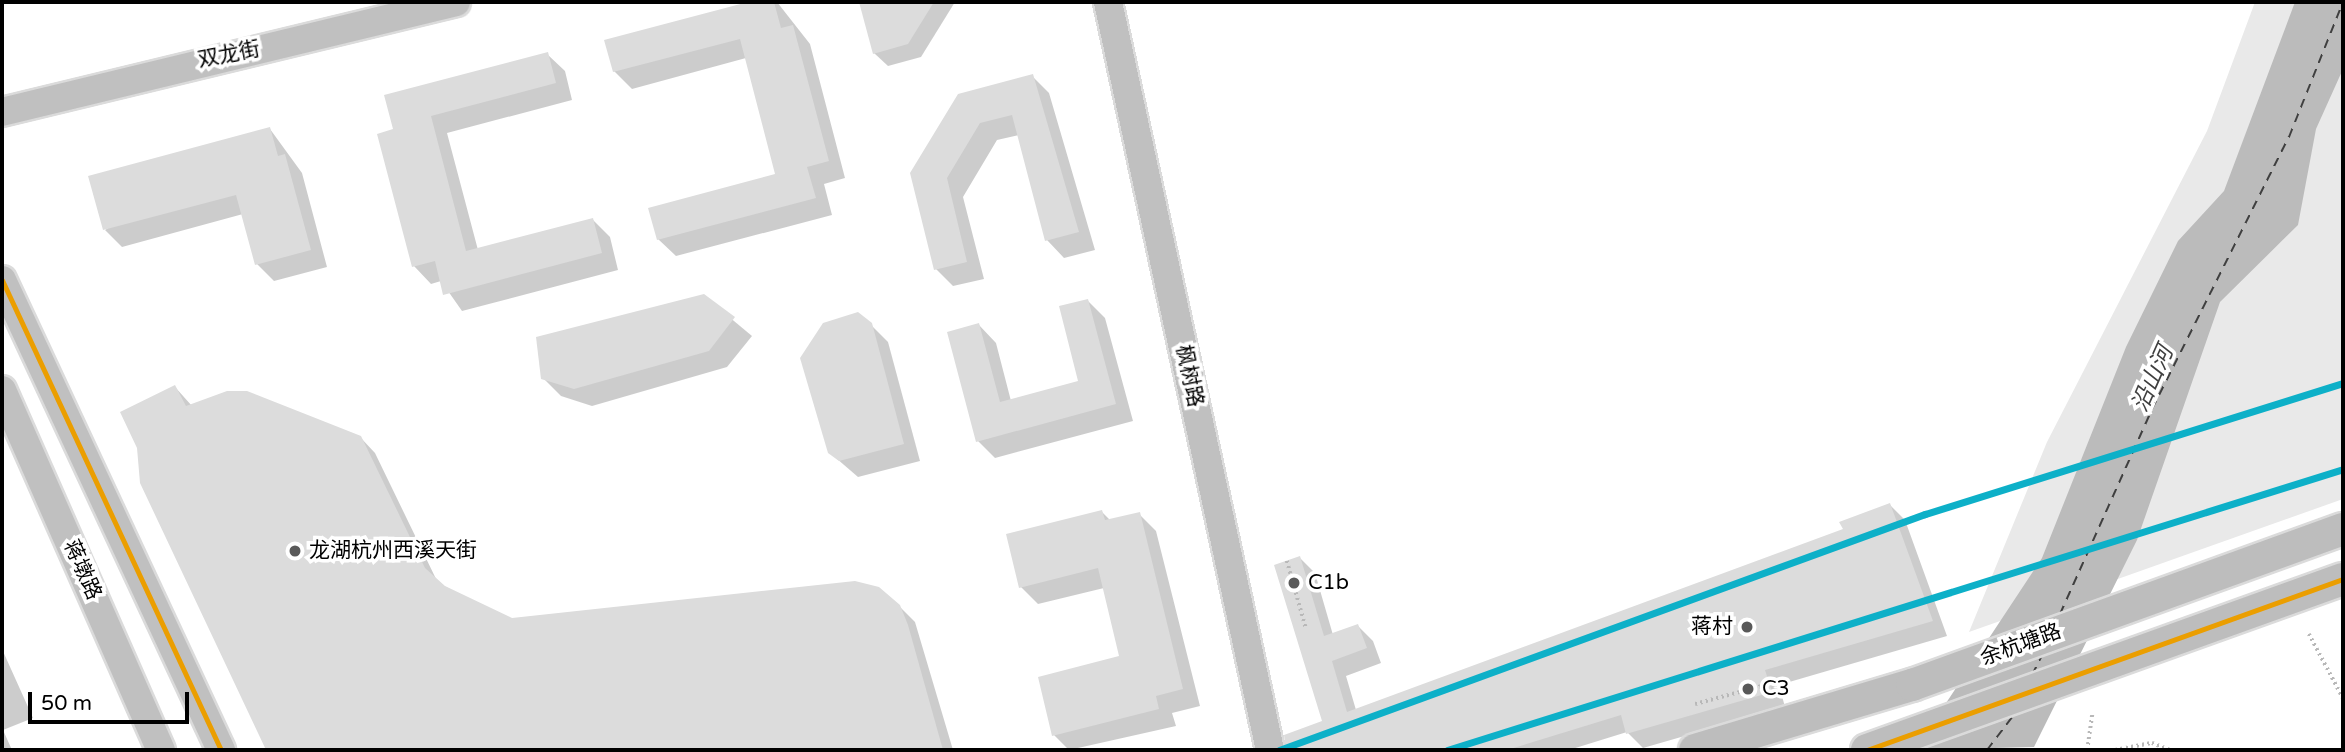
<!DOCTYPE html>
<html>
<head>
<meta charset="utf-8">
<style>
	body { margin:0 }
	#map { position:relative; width:2345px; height:752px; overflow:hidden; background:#fff; font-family:"Varela Round","Noto Sans SC",sans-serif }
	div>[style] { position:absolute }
	.green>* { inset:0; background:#e9e9e9 }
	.water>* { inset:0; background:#bbb }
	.shadow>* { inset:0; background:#0003 }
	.ferry>* { height:2px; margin-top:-1px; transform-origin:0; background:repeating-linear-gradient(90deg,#3f3f3f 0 9px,transparent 0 16px) }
	.building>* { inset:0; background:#dcdcdc }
	.path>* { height:3.5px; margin-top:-1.75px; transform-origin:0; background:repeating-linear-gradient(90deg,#b8b8b8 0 2px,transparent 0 5.5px) }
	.roads { filter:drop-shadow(2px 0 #dbdbdb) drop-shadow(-2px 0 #dbdbdb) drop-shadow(0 2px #dbdbdb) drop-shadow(0 -2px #dbdbdb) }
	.secondary>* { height:28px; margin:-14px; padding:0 14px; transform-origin:14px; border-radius:14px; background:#c0c0c0 }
	.primary>* { height:32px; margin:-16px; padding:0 16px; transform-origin:16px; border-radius:16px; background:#bdbdbd }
	.bus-1>* { height:5px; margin:-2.5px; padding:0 2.5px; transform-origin:2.5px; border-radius:2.5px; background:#eb9e00 }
	.metro-1>* { height:7px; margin:-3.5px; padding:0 3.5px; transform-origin:3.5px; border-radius:3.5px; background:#0db0c8 }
	.dots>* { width:19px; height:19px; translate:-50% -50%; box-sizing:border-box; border:4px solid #fff; border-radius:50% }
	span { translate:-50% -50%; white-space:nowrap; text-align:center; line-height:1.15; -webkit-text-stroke:7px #fff; paint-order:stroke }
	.street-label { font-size:21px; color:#000 }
	.poi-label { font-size:21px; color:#000 }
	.left { translate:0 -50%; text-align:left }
	.right { translate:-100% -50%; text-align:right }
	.water-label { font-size:23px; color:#3f3f3f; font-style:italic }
	.frame { position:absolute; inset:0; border:4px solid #000; pointer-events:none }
	.scale { position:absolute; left:28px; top:692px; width:161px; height:32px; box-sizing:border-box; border:4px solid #000; border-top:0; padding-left:9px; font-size:21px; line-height:24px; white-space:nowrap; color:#000; -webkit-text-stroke:5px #fff; paint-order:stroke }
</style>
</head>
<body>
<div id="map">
	<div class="green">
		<i style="clip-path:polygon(2255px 2px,2343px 2px,2343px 499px,1969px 632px,2047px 442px,2207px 131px)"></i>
	</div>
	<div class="water">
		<i style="clip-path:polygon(2295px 2px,2343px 2px,2343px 69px,2316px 129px,2298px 225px,2220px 302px,2137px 540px,2034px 747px,1915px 750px,2042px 558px,2126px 347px,2178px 241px,2224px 191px)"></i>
	</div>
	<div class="shadow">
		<i style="clip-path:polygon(754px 2px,777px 2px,810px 44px,845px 178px,824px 184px,832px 215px,676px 256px,658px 239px,777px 175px,746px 58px,632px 89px,614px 71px,606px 41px)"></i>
		<i style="clip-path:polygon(861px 2px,955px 2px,921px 57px,888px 66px,874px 53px)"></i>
		<i style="clip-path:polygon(547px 54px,565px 71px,572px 100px,447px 133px,478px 250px,593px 220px,610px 237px,618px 270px,462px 311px,441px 281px,431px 284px,414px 266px,395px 131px)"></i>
		<i style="clip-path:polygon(1032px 76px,1049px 93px,1095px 250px,1064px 258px,1047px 240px,1019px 135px,997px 140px,963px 197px,984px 279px,953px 286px,936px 269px,912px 173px)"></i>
		<i style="clip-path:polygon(270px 129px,302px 173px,327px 267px,274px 281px,257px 264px,243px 214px,122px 247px,105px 230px)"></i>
		<i style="clip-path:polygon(704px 296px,752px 336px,727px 367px,592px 406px,561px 396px,543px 378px)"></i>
		<i style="clip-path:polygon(1088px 301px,1105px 318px,1133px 421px,995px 458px,978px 441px,979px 325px,996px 343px,1011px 401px,1081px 382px)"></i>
		<i style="clip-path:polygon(870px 324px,888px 342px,920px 461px,858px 477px,829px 452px)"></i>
		<i style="clip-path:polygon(175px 387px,192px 406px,360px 437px,375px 453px,438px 583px,511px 620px,899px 606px,915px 622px,953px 750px,268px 750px,142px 483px)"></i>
		<i style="clip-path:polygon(1890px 505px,1905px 520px,1947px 636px,1779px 685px,1785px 707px,1643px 748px,1627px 732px,1569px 750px,1284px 750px,1285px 736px,1324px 722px,1300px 558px,1315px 573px,1333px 635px,1358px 626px,1373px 641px,1381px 663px,1346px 676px,1356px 710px,1845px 530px)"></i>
		<i style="clip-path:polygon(1102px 512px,1111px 521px,1139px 514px,1156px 531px,1200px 706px,1172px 713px,1176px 726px,1069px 750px,1054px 735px,1122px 658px,1104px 588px,1038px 604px,1021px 587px)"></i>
		<i style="clip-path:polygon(2px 649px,33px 718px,3px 730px,12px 750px,2px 750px)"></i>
	</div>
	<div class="ferry">
		<i style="left:2060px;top:614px;width:225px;rotate:-65.8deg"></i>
		<i style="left:2152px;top:409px;width:305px;rotate:-63.3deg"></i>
		<i style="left:2289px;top:137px;width:145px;rotate:-68.2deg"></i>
		<i style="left:2032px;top:675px;width:22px;rotate:-63deg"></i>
		<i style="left:1987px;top:750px;width:48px;rotate:-52.7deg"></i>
	</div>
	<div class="building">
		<i style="clip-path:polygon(748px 2px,774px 2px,781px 28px,793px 25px,829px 161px,807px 167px,816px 198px,657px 240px,648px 208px,775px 174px,740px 39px,613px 72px,604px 40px)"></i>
		<i style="clip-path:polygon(859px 2px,934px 2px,908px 44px,873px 54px)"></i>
		<i style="clip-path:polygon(548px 52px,556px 83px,431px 116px,466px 251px,593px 218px,602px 253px,443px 295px,435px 261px,412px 267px,377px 134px,393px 129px,384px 95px)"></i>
		<i style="clip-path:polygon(1033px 74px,1079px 232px,1045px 241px,1012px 115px,980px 123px,947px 178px,967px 262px,934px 270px,910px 173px,958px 94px)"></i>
		<i style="clip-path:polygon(270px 127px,278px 156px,285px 154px,311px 250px,255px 265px,236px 195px,103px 230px,88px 176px)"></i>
		<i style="clip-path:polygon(704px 294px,735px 317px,709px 351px,574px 389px,541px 379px,536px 337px)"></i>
		<i style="clip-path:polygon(1088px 299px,1116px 404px,976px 442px,947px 332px,979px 323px,1000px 402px,1078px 381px,1059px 306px)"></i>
		<i style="clip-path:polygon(858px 312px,872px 323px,904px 444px,839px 461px,828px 453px,800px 358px,823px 323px)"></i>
		<i style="clip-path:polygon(175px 385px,186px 406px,227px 391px,247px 391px,361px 436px,425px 568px,445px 586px,512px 618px,855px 581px,879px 587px,900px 605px,908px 625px,943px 750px,266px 750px,140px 483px,137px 448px,120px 412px)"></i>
		<i style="clip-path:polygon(1890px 503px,1933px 621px,1765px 670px,1772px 692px,1626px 734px,1621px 715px,1507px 750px,1286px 750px,1284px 735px,1322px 721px,1274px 565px,1300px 556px,1324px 636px,1358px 624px,1367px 648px,1332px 661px,1347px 712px,1843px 529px,1839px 522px)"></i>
		<i style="clip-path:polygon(1102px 510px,1105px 520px,1140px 512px,1183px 689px,1156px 696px,1159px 709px,1052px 736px,1038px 677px,1119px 656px,1098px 568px,1019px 588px,1006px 534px)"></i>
	</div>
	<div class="path">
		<i style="left:1287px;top:561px;width:70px;rotate:74.2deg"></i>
		<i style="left:2309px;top:634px;width:72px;rotate:62deg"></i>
		<i style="left:1695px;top:704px;width:77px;rotate:-15.1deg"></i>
		<i style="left:2087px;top:750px;width:37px;rotate:-82deg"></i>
		<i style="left:2115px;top:750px;width:38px;rotate:-11deg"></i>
		<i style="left:2152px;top:743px;width:19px;rotate:21deg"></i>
	</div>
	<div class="roads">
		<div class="secondary">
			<i style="left:1108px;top:2px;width:765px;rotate:77.78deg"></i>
			<i style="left:2px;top:112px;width:467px;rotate:-13.6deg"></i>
			<i style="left:2px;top:280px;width:519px;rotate:65.02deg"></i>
			<i style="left:2px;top:390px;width:394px;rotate:66.2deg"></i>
		</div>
		<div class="primary">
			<i style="left:1695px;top:750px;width:227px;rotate:-16.7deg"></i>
			<i style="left:1912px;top:685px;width:458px;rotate:-19.9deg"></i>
			<i style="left:1867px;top:750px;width:506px;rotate:-19.76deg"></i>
		</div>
	</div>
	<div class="bus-1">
		<i style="left:2px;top:280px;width:519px;rotate:65.02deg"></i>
		<i style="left:1867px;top:750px;width:506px;rotate:-19.76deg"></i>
	</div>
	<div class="metro-1">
		<i style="left:1279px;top:750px;width:688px;rotate:-20.07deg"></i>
		<i style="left:1925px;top:514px;width:438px;rotate:-17.4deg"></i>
		<i style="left:1447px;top:750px;width:939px;rotate:-17.41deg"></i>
	</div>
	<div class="dots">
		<i style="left:295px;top:551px;background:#595959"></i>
		<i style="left:1294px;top:583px;background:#595959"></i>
		<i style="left:1747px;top:627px;background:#595959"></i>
		<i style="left:1748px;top:689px;background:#595959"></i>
	</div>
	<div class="street-label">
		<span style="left:229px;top:55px;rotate:-11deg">双龙街</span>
		<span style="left:1189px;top:376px;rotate:78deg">枫树路</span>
		<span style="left:82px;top:570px;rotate:66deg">蒋墩路</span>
		<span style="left:2021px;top:645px;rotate:-20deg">余杭塘路</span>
	</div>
	<div class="poi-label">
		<span class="left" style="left:309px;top:551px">龙湖杭州西溪天街</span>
		<span class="left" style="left:1308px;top:583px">C1b</span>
		<span class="right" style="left:1733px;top:627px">蒋村</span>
		<span class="left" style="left:1762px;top:689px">C3</span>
	</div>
	<div class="water-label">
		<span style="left:2153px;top:379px;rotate:-66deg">沿山河</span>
	</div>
	<div class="frame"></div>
	<div class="scale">50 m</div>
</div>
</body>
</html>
